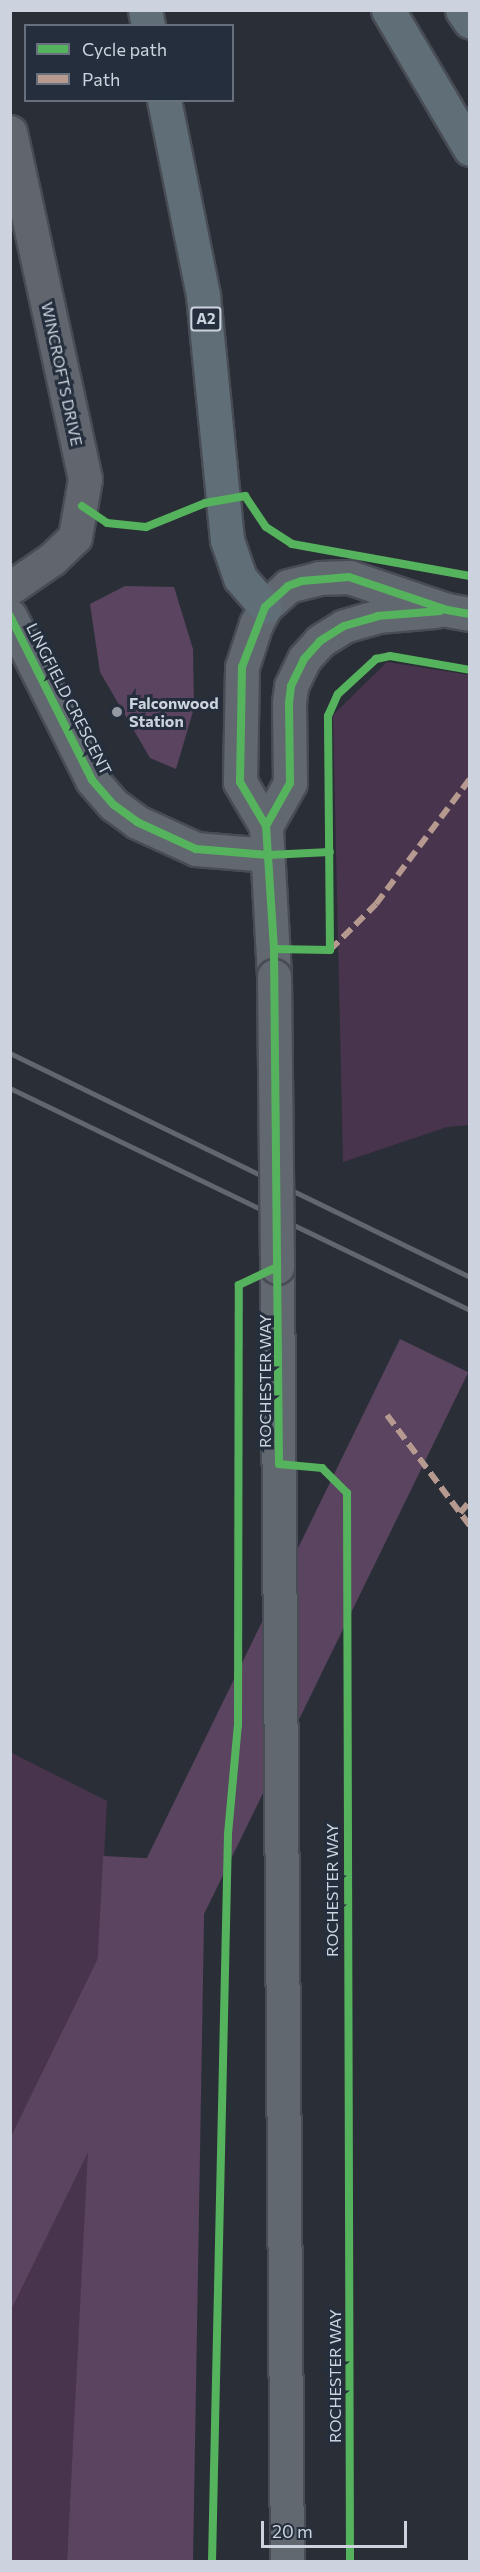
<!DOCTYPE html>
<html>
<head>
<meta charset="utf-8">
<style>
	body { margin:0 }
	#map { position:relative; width:480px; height:2572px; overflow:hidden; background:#2a2f37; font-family:Commissioner,sans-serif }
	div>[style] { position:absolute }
	.green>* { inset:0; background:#48344c }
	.forest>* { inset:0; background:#5b4460; transform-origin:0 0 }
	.roads { filter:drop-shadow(2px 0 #484c54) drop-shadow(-2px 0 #484c54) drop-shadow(0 2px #484c54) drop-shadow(0 -2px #484c54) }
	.street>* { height:33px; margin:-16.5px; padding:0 16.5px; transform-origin:16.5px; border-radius:16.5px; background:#61656d }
	.secondary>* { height:33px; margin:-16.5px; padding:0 16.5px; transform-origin:16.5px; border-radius:16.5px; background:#61686f }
	.highway>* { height:33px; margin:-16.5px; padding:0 16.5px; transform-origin:16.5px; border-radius:16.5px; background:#606e78 }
	.rail>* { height:4.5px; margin:-2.25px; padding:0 2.25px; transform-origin:2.25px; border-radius:2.25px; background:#62666d }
	.bridges { filter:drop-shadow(2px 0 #484c54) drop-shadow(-2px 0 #484c54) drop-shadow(0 2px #484c54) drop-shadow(0 -2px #484c54) }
	.secondary-bridge>* { height:33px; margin:-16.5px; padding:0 16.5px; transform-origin:16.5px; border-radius:16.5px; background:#61686f }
	.quiet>* { height:6px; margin-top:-3px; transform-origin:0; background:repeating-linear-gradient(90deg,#b69a8f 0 12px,transparent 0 18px) }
	.cycleway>* { height:8px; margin:-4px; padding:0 4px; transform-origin:4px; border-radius:4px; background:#56b35d }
	.dots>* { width:16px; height:16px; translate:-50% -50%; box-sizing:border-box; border:3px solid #242e3d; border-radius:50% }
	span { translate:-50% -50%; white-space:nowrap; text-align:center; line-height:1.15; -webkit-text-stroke:6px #242e3d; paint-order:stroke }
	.shield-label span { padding:2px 4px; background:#242e3d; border:2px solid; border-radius:4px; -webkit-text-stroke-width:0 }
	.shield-label { font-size:15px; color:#cdd3de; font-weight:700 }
	.street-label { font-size:16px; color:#cdd3de }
	.poi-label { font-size:16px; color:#cdd3de; font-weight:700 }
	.left { translate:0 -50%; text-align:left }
	.frame { position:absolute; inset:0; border:12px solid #cdd3de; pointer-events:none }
	.legend { position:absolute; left:24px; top:24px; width:210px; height:78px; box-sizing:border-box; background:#242e3d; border:2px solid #68707d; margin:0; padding:8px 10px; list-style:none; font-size:18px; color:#cdd3de }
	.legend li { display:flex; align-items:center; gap:12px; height:30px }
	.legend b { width:30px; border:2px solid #68707d }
	.scale { position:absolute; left:261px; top:2521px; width:146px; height:27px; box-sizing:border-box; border:3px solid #cdd3de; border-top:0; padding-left:8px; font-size:18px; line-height:21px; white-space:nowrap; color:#cdd3de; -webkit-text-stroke:4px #242e3d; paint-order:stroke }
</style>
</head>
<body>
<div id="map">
	<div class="green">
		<i style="clip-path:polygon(387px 662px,469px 675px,469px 1125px,447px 1127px,343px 1162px,333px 715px)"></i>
		<i style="clip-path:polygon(10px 1752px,107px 1801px,67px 2561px,11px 2561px)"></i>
	</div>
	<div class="forest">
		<i style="clip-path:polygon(125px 586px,174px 587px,193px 649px,194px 708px,176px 769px,150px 758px,100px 672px,90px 604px)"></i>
		<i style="left:400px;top:1339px;width:76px;height:1222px;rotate:26deg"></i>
		<i style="clip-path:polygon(103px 1856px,205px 1861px,193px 2561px,67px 2561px)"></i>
	</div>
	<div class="roads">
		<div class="street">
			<i style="left:10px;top:132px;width:355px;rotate:77.8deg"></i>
			<i style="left:85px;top:479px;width:59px;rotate:99.8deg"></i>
			<i style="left:75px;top:537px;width:32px;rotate:136deg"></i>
			<i style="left:52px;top:559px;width:51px;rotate:145.4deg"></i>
		</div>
		<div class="secondary">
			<i style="left:10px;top:616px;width:183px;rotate:63.4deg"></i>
			<i style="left:92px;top:780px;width:33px;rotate:49deg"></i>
			<i style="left:114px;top:805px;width:29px;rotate:36deg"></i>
			<i style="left:137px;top:822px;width:65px;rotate:24.6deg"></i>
			<i style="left:196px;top:849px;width:72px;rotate:4.8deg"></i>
			<i style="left:266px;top:826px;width:49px;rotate:-60.8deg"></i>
			<i style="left:290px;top:783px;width:80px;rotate:-90.7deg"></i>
			<i style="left:289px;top:703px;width:17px;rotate:-83deg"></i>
			<i style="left:291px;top:686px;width:30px;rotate:-64deg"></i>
			<i style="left:304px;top:659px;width:24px;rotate:-48deg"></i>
			<i style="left:320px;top:641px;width:28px;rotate:-32deg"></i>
			<i style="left:344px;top:626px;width:35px;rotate:-16deg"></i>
			<i style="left:378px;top:616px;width:57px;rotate:-5deg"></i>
			<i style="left:274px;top:976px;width:150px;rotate:-93.1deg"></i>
			<i style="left:266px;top:826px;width:51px;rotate:-120.6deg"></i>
			<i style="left:240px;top:782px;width:115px;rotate:-89deg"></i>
			<i style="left:242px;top:667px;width:45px;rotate:-72deg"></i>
			<i style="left:256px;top:624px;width:19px;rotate:-62deg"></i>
			<i style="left:265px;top:607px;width:31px;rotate:-42deg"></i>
			<i style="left:288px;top:586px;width:32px;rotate:-14deg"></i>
			<i style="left:319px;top:578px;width:30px;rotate:-2deg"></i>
			<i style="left:349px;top:577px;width:103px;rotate:18.6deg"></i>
			<i style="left:447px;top:610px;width:23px;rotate:10deg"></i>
			<i style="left:277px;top:1267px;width:1295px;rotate:89.56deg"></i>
		</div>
		<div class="highway">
			<i style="left:145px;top:10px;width:16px;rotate:79deg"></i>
			<i style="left:388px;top:10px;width:161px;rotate:59.5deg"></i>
			<i style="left:462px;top:10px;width:14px;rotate:56deg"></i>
			<i style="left:164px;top:100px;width:199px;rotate:78.7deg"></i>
			<i style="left:203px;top:295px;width:246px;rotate:84.4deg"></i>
			<i style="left:227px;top:540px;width:40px;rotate:71.1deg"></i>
			<i style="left:240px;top:578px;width:38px;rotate:49deg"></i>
		</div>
	</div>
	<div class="rail">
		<i style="left:10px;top:1053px;width:512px;rotate:25.96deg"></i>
		<i style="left:10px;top:1088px;width:511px;rotate:25.76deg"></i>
	</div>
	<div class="bridges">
		<div class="secondary-bridge">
			<i style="left:274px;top:976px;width:291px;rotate:89.4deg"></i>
		</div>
	</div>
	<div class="quiet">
		<i style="left:330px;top:950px;width:65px;rotate:-45deg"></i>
		<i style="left:376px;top:904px;width:156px;rotate:-53.1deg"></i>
		<i style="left:387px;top:1415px;width:139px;rotate:53.2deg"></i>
		<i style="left:460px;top:1513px;width:16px;rotate:-50deg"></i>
	</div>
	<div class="cycleway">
		<i style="left:82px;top:506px;width:30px;rotate:34deg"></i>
		<i style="left:107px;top:523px;width:39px;rotate:6deg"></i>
		<i style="left:146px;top:527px;width:64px;rotate:-22.1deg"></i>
		<i style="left:205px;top:503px;width:41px;rotate:-9.9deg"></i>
		<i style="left:245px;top:496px;width:37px;rotate:56deg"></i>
		<i style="left:266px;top:527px;width:31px;rotate:33deg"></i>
		<i style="left:292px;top:544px;width:181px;rotate:10.2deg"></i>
		<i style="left:10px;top:616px;width:183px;rotate:63.4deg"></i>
		<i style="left:92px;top:780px;width:33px;rotate:49deg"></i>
		<i style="left:114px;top:805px;width:29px;rotate:36deg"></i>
		<i style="left:137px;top:822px;width:65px;rotate:24.6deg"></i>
		<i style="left:196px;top:849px;width:72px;rotate:4.8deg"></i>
		<i style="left:268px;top:855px;width:62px;rotate:-2.8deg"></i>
		<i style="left:266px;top:826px;width:49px;rotate:-60.8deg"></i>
		<i style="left:290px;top:783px;width:80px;rotate:-90.7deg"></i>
		<i style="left:289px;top:703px;width:17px;rotate:-83deg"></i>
		<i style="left:291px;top:686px;width:30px;rotate:-64deg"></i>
		<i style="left:304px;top:659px;width:24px;rotate:-48deg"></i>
		<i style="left:320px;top:641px;width:28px;rotate:-32deg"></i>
		<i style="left:344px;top:626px;width:35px;rotate:-16deg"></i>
		<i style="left:378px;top:616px;width:62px;rotate:-4.6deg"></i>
		<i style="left:274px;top:949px;width:56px;rotate:1deg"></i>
		<i style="left:330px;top:950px;width:234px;rotate:-90.5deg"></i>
		<i style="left:328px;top:716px;width:24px;rotate:-66deg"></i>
		<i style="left:338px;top:694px;width:52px;rotate:-42.6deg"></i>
		<i style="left:376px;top:659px;width:14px;rotate:-12deg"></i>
		<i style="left:390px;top:656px;width:81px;rotate:9.9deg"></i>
		<i style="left:212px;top:2562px;width:728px;rotate:-88.74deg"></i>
		<i style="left:228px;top:1834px;width:109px;rotate:-84.8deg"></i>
		<i style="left:238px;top:1725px;width:440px;rotate:-89.9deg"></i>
		<i style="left:239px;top:1285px;width:42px;rotate:-25.3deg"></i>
		<i style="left:350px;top:2562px;width:1069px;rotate:-90.16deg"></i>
		<i style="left:347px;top:1493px;width:35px;rotate:-135deg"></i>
		<i style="left:322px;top:1468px;width:43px;rotate:-174.7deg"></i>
		<i style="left:279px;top:1464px;width:515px;rotate:-90.56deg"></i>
		<i style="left:274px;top:949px;width:123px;rotate:-93.7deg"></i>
		<i style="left:266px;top:826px;width:51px;rotate:-120.6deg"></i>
		<i style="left:240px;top:782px;width:115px;rotate:-89deg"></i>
		<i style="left:242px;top:667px;width:64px;rotate:-69deg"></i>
		<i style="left:265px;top:607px;width:31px;rotate:-42deg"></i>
		<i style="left:288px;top:586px;width:15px;rotate:-20deg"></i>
		<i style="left:302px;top:581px;width:47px;rotate:-4.9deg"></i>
		<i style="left:349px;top:577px;width:103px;rotate:18.6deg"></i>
		<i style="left:447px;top:610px;width:23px;rotate:10deg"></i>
	</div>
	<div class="dots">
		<i style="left:117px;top:712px;background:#949aa4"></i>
	</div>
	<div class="shield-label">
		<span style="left:206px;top:319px">A2</span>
	</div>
	<div class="street-label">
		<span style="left:62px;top:374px;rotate:78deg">WINCROFTS DRIVE</span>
		<span style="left:69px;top:699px;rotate:63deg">LINGFIELD CRESCENT</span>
		<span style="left:265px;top:1381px;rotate:-90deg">ROCHESTER WAY</span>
		<span style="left:332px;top:1890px;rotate:-90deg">ROCHESTER WAY</span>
		<span style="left:335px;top:2376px;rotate:-90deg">ROCHESTER WAY</span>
	</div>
	<div class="poi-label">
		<span class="left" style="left:129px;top:712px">Falconwood<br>Station</span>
	</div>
	<div class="frame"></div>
	<ul class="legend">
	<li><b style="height:8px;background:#56b35d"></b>Cycle path</li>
	<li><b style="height:8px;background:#b69a8f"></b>Path</li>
	</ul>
	<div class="scale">20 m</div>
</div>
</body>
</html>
